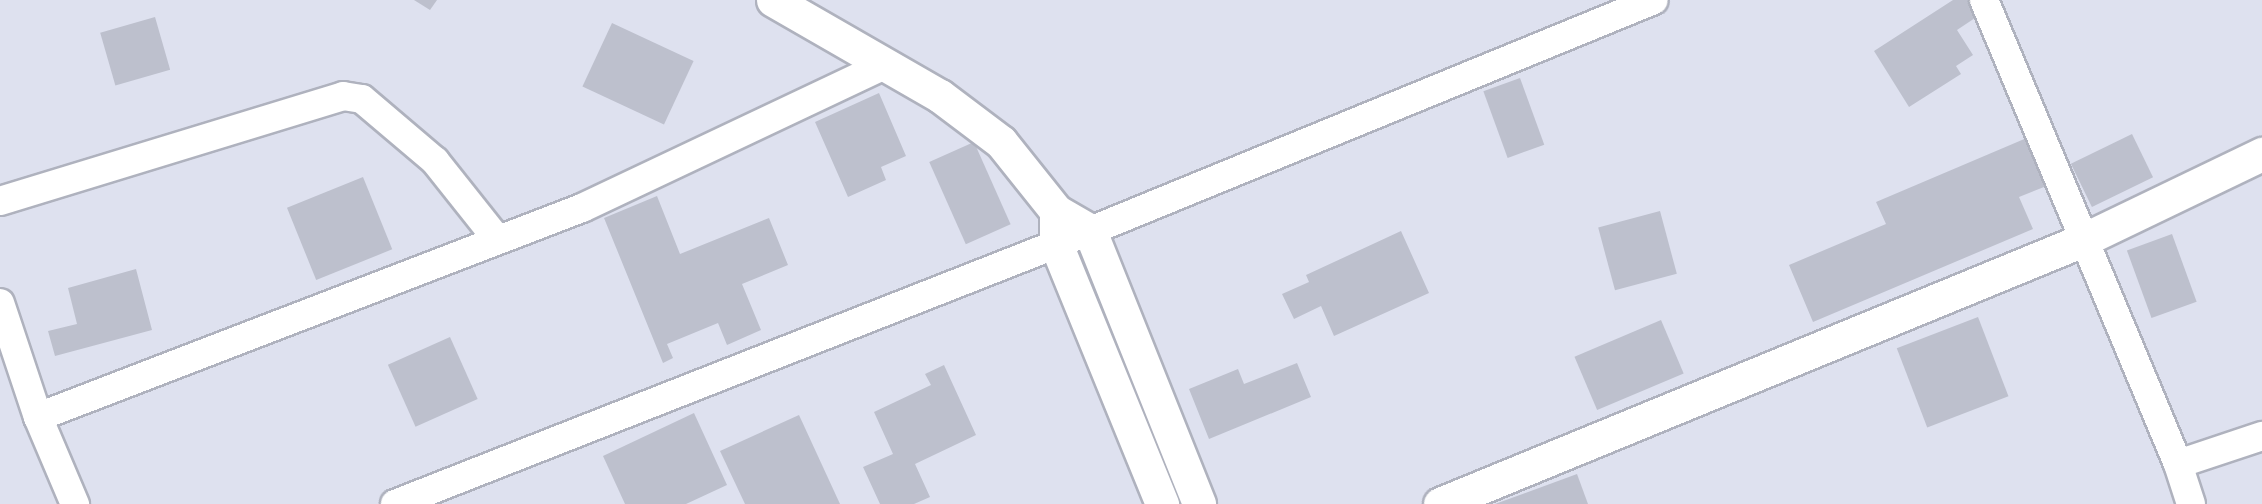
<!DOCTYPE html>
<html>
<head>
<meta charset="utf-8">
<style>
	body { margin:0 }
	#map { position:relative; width:2262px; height:504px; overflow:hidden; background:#dee1ef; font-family:Arial,sans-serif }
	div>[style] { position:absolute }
	.building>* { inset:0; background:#bdc0cd; transform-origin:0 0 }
	.roads { filter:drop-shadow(2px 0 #afb2be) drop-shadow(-2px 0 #afb2be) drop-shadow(0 2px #afb2be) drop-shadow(0 -2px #afb2be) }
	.street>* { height:28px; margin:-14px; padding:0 14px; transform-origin:14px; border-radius:14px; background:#fff }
	.secondary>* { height:33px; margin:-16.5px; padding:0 16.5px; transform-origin:16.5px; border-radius:16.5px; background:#fff }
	span { translate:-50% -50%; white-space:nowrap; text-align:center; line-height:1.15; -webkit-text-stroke:4.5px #fff; paint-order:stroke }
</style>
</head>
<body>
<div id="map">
	<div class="building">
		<i style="clip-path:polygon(414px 0,437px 0,430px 10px)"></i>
		<i style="clip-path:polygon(1953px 0,1976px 0,1984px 12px,1957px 30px,1973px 55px,1956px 66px,1961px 74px,1909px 107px,1874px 51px)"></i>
		<i style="left:155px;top:17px;width:55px;height:57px;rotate:74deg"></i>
		<i style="left:612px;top:23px;width:90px;height:70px;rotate:25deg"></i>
		<i style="left:1520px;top:78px;width:71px;height:39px;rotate:70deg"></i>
		<i style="clip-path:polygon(879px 93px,906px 156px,881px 167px,886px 180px,848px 197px,815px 122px)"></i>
		<i style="left:2132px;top:134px;width:48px;height:68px;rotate:64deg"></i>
		<i style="clip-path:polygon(2029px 137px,2049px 185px,2019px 197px,2033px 229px,1813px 322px,1789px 265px,1886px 224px,1876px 202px)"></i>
		<i style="left:974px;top:142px;width:90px;height:49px;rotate:66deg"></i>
		<i style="left:363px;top:177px;width:78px;height:82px;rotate:68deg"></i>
		<i style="clip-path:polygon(657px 196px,680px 254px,769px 218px,788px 265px,742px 284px,761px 330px,727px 345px,718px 323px,667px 344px,673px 358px,663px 363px,604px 218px)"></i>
		<i style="left:1660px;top:211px;width:65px;height:64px;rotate:75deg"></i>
		<i style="clip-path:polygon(1401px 231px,1429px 293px,1334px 336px,1321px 306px,1294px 319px,1282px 294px,1309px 282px,1306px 275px)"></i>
		<i style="left:2172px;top:234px;width:72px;height:48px;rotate:70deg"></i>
		<i style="clip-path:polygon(136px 269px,152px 330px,55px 356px,48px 331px,77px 324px,68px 288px)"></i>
		<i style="left:1978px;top:317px;width:85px;height:87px;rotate:69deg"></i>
		<i style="left:1661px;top:320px;width:58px;height:94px;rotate:67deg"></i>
		<i style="left:450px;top:337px;width:68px;height:68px;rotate:66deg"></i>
		<i style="clip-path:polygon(1297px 363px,1311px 397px,1209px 439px,1189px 389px,1238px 369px,1244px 384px)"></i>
		<i style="clip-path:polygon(944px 365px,976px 435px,915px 464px,930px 497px,914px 504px,880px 504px,863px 467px,893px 454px,874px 412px,931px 385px,925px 374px)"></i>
		<i style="clip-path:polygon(694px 413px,727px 485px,686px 504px,625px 504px,603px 456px)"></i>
		<i style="clip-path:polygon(799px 415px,840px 504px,745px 504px,720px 451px)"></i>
		<i style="clip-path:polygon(1577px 474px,1588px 504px,1495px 504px)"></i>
	</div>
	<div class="roads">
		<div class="street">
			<i style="left:1984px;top:0;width:503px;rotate:67.31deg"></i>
			<i style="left:2178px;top:464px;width:42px;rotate:72deg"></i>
			<i style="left:0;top:201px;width:359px;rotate:-17deg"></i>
			<i style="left:343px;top:96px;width:19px;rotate:9deg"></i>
			<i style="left:362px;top:99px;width:96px;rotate:40.3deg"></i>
			<i style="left:435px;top:161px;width:100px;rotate:51.5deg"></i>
			<i style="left:0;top:303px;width:120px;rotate:71.6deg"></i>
			<i style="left:38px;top:417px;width:95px;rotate:67deg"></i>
			<i style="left:38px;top:417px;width:583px;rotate:-21.02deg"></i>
			<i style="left:582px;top:208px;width:334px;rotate:-25.3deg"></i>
			<i style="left:2178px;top:464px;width:89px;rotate:-18.4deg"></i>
			<i style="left:395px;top:504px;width:747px;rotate:-21.45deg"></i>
			<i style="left:1090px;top:231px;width:609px;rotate:-22.27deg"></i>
		</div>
		<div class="secondary">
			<i style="left:773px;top:0;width:193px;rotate:29.9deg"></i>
			<i style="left:940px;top:96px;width:76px;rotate:37deg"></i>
			<i style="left:1001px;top:142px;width:88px;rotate:51.4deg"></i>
			<i style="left:1056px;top:211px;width:39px;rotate:30deg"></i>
			<i style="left:1090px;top:231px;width:294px;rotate:68.2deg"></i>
			<i style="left:1056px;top:211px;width:33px;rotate:90deg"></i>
			<i style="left:1056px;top:244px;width:281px;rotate:67.8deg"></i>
			<i style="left:1440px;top:504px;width:695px;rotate:-22.32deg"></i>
			<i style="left:2083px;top:240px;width:199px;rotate:-25.7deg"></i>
		</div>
	</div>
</div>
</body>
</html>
